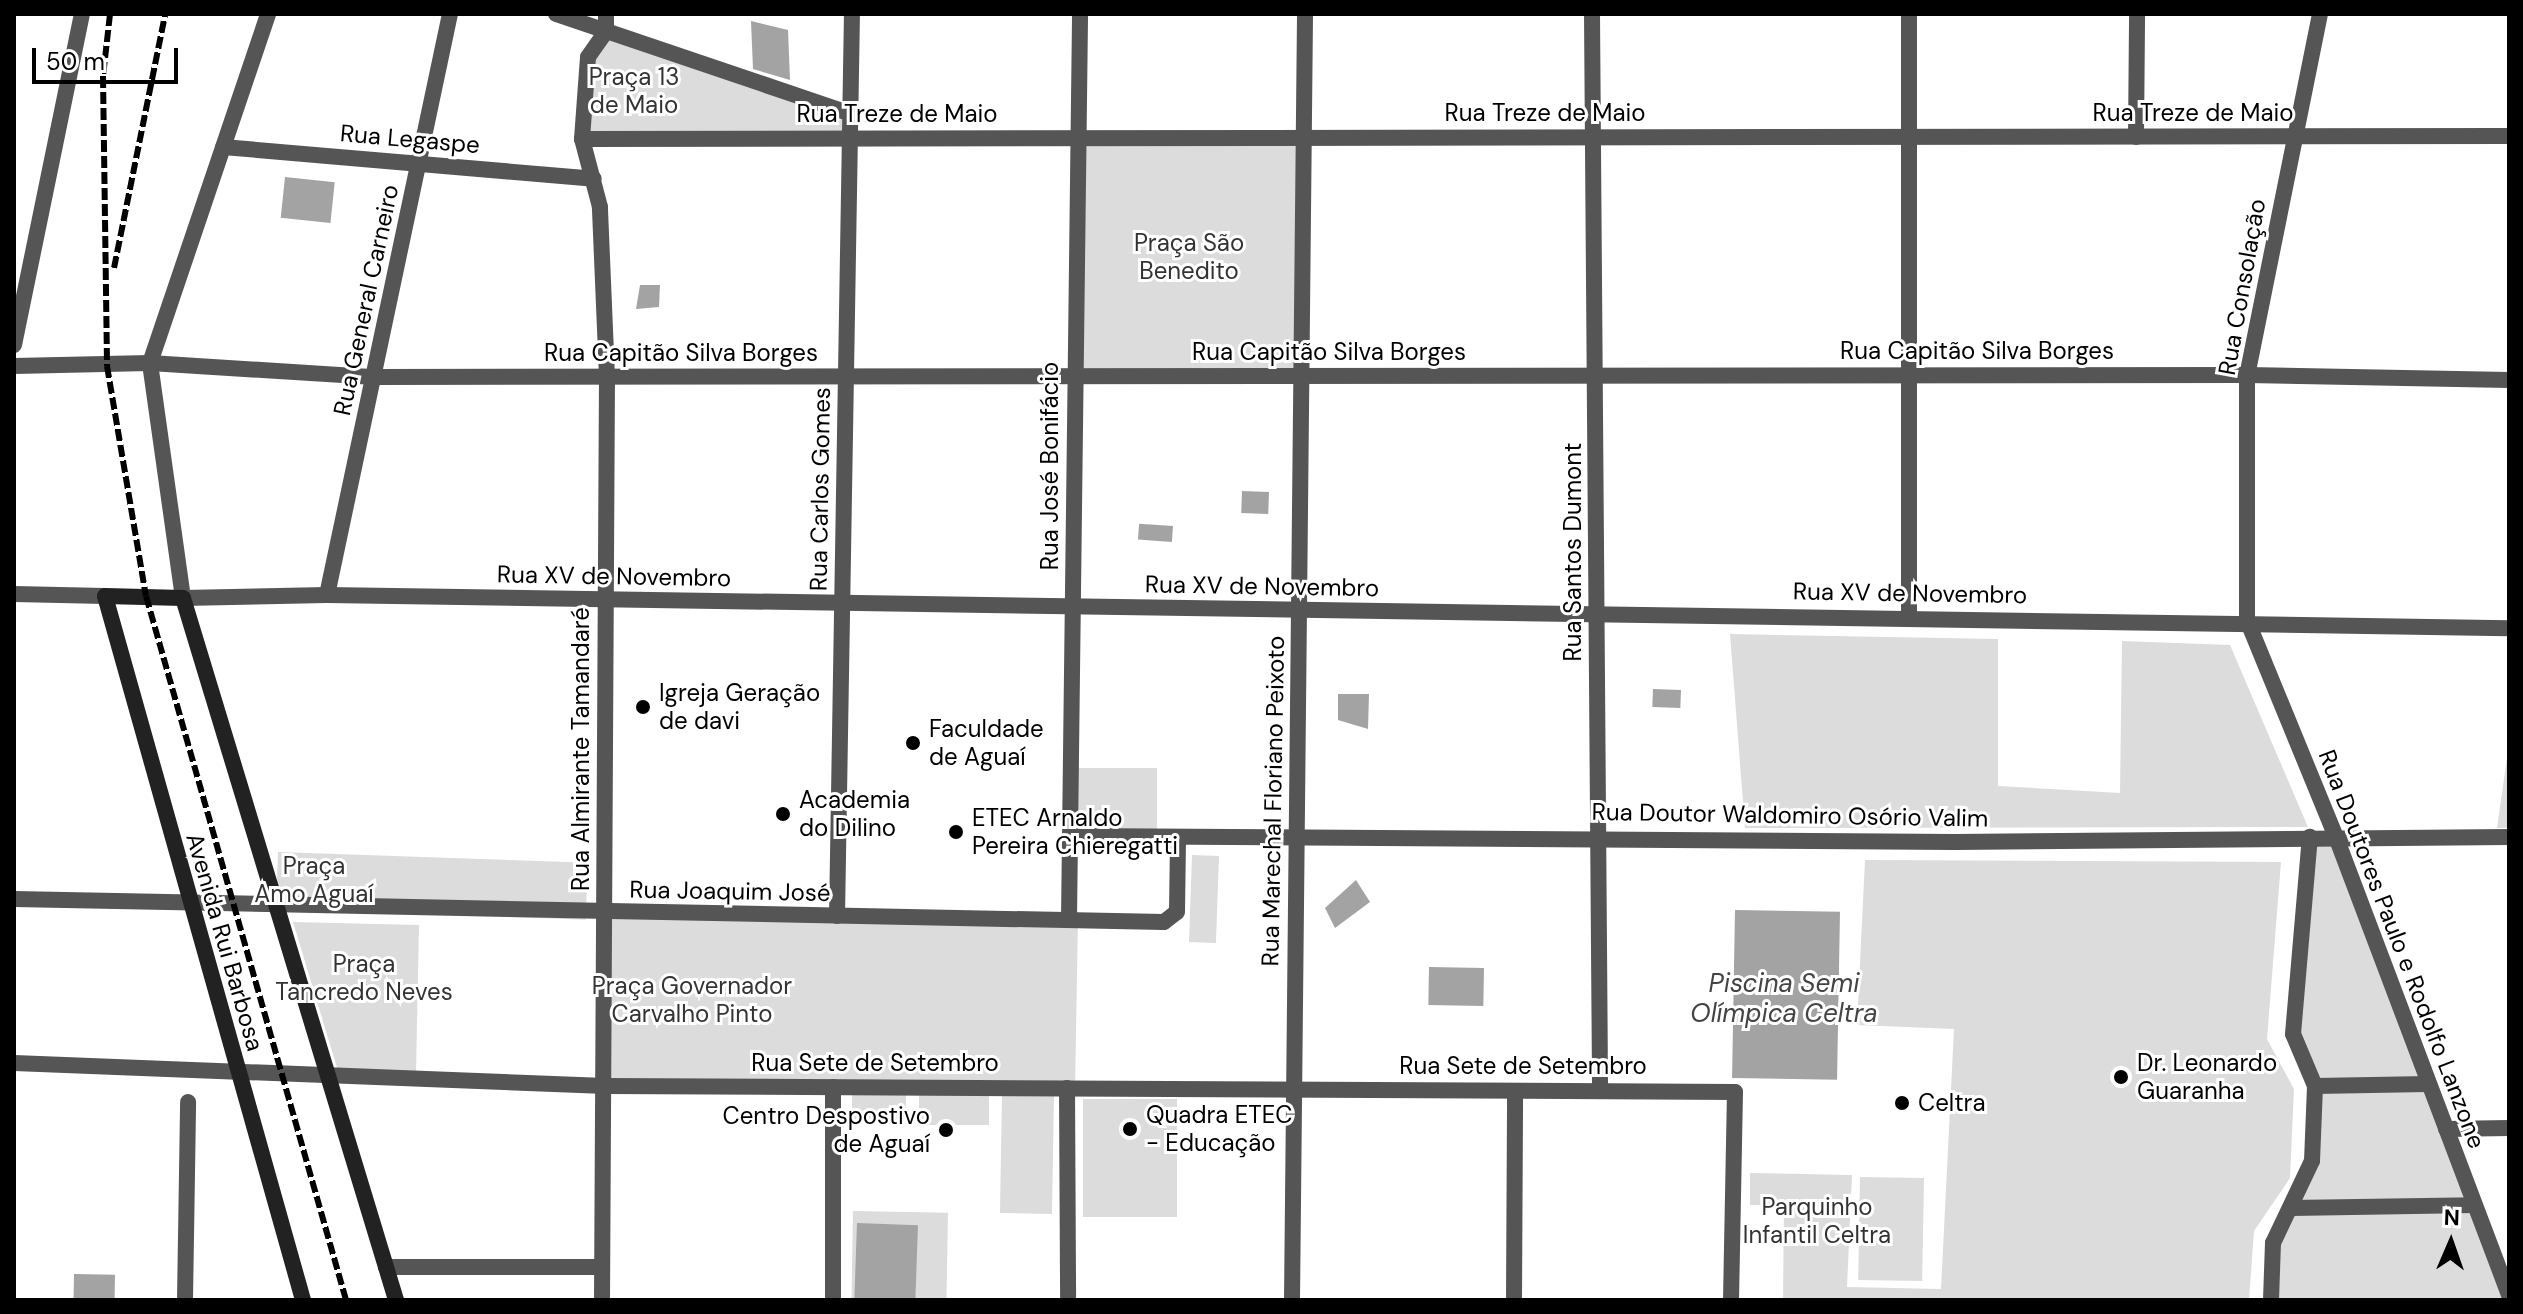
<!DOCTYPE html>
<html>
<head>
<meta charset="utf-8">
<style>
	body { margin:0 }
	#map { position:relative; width:2523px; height:1314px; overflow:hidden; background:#fff; font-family:"DM Sans",sans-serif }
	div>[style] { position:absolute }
	.green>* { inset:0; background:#dcdcdc; transform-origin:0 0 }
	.water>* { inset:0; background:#a3a3a3; transform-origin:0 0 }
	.minor>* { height:16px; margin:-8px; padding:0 8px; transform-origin:8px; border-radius:8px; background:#555 }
	.tertiary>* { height:16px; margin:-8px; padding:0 8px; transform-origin:8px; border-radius:8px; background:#555 }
	.secondary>* { height:16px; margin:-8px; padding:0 8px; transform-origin:8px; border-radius:8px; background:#222 }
	.rail>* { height:6px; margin-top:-3px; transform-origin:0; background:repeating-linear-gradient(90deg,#000 0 12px,transparent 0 16px) }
	.dots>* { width:22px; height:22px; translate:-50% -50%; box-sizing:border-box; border:4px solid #fff; border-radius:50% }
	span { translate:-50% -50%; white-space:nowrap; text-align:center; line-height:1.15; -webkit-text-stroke:6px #fff; paint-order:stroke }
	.park-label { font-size:24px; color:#333 }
	.street-label { font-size:24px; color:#000 }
	.poi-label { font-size:24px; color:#000 }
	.left { translate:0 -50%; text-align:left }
	.right { translate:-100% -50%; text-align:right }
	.water-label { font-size:26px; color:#444; font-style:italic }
	.frame { position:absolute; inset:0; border:16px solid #000; pointer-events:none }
	.north { position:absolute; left:2411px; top:1202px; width:80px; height:80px; -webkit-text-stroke:6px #fff; paint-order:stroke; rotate:2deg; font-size:22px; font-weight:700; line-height:32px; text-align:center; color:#000 }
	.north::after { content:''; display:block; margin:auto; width:28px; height:36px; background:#000; clip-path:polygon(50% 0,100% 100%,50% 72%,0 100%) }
	.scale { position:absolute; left:32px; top:48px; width:146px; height:36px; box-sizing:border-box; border:4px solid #000; border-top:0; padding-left:10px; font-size:24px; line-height:28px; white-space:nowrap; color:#000; -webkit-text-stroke:6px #fff; paint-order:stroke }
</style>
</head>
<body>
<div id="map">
	<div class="green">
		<i style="clip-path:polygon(606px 31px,851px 114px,850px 138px,582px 139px,588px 57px)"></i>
		<i style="left:1077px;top:138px;width:227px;height:238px"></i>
		<i style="clip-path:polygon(1730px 634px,1998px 639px,1998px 786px,2120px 793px,2122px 641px,2230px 645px,2308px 827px,1745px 828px)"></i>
		<i style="clip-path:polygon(2509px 744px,2509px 828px,2497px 828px)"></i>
		<i style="left:1072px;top:768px;width:85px;height:68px"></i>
		<i style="clip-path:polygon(2310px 837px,2336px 837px,2509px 1300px,2271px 1300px,2273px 1243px,2303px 1187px,2315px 1086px,2293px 1034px)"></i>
		<i style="left:278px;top:852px;width:310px;height:57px;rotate:2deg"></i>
		<i style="left:1192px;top:855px;width:27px;height:87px;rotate:2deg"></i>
		<i style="clip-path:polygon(1865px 860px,2281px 862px,2267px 1039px,2294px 1089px,2290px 1178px,2254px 1231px,2249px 1300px,1783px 1300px,1784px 1205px,1750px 1205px,1750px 1173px,1852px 1175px,1847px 1287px,1941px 1289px,1954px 1029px,1857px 1025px)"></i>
		<i style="left:604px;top:913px;width:474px;height:173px;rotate:1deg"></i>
		<i style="clip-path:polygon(293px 922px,419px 925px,416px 1073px,338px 1071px)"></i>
		<i style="left:852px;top:1095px;width:54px;height:29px"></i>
		<i style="left:919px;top:1095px;width:70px;height:30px"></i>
		<i style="left:1002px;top:1095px;width:52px;height:118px;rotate:1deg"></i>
		<i style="left:1083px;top:1099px;width:94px;height:118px"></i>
		<i style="left:1860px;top:1177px;width:64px;height:103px;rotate:1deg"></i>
		<i style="left:853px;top:1211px;width:95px;height:89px;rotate:1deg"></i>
	</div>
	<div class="water">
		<i style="clip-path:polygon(751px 21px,788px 30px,790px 80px,753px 69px)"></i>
		<i style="left:285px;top:177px;width:50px;height:41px;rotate:6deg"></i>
		<i style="clip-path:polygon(640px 285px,660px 285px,659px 307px,636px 309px)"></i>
		<i style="left:1242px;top:491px;width:27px;height:22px;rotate:2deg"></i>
		<i style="left:1173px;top:526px;width:16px;height:34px;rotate:94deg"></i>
		<i style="left:1653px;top:689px;width:28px;height:18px;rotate:2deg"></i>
		<i style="clip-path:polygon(1338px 694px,1369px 694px,1368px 729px,1338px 720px)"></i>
		<i style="clip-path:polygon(1356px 880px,1370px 902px,1335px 928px,1325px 908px)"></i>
		<i style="left:1735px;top:910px;width:105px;height:168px;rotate:1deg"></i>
		<i style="left:1429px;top:967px;width:55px;height:38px;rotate:1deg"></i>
		<i style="left:857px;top:1223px;width:61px;height:77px;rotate:2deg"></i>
		<i style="left:74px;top:1274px;width:41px;height:26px;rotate:1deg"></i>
	</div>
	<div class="minor">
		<i style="left:556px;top:14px;width:311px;rotate:18.7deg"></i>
		<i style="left:1592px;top:14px;width:1076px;rotate:89.57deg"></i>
		<i style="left:2320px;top:14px;width:368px;rotate:101.4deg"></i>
		<i style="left:2247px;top:375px;width:245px;rotate:90deg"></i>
		<i style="left:2247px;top:620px;width:235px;rotate:67.7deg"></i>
		<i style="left:2336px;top:837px;width:491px;rotate:69.3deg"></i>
		<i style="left:2136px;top:137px;width:123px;rotate:-89.5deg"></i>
		<i style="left:582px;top:139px;width:1927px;rotate:-0.09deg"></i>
		<i style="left:223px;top:147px;width:372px;rotate:4.9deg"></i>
		<i style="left:14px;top:345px;width:338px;rotate:-78.4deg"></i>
		<i style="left:14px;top:366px;width:136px;rotate:-1.3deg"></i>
		<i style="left:150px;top:363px;width:225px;rotate:3.6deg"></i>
		<i style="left:375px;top:377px;width:1872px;rotate:-0.06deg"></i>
		<i style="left:2247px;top:375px;width:262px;rotate:1.1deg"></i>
		<i style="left:14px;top:594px;width:91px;rotate:1.3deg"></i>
		<i style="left:327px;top:595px;width:594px;rotate:-78.05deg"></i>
		<i style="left:183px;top:598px;width:144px;rotate:-1.2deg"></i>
		<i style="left:327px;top:595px;width:2182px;rotate:0.87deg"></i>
		<i style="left:1909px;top:617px;width:603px;rotate:-90deg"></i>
		<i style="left:1071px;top:836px;width:884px;rotate:0.39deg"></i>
		<i style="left:1955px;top:842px;width:554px;rotate:-0.52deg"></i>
		<i style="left:14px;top:899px;width:1150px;rotate:1.15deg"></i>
		<i style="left:1164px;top:922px;width:16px;rotate:-38deg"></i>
		<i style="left:1177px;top:912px;width:73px;rotate:-89.2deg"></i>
		<i style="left:837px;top:916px;width:902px;rotate:-89.05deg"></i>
		<i style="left:1069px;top:919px;width:905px;rotate:-89.3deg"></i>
		<i style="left:14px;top:1063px;width:592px;rotate:2.22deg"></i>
		<i style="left:606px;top:1086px;width:1129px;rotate:0.3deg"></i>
		<i style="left:1735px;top:1092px;width:208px;rotate:91.1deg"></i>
		<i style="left:2315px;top:1086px;width:113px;rotate:-1deg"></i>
		<i style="left:1067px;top:1088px;width:212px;rotate:89.7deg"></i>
		<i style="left:2446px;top:1129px;width:63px;rotate:-0.9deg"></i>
		<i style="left:2291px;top:1208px;width:183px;rotate:-0.9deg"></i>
		<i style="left:386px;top:1267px;width:216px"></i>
		<i style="left:185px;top:1300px;width:198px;rotate:-89.1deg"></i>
		<i style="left:602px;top:1300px;width:923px;rotate:-89.69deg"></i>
		<i style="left:607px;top:377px;width:170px;rotate:-92.4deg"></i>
		<i style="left:600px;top:207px;width:70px;rotate:-104.8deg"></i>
		<i style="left:582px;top:139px;width:82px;rotate:-85.8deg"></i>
		<i style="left:588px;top:57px;width:32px;rotate:-55deg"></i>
		<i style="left:606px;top:31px;width:17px;rotate:-90deg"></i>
		<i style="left:833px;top:1300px;width:213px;rotate:-90deg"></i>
		<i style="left:1292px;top:1300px;width:1286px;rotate:-89.42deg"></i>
		<i style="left:1514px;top:1300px;width:208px;rotate:-89.7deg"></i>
		<i style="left:2271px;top:1300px;width:57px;rotate:-88deg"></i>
		<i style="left:2273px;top:1243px;width:91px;rotate:-64.6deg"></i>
		<i style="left:2312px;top:1161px;width:75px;rotate:-87.7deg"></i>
		<i style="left:2315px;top:1086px;width:56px;rotate:-112.9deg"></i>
		<i style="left:2293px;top:1034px;width:198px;rotate:-85.1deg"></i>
	</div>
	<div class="tertiary">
		<i style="left:183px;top:598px;width:237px;rotate:-98deg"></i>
		<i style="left:150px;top:363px;width:368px;rotate:-71.3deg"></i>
	</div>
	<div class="secondary">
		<i style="left:303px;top:1300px;width:731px;rotate:-105.71deg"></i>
		<i style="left:105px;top:596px;width:78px;rotate:1.5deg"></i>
		<i style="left:183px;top:598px;width:734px;rotate:73.12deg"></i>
	</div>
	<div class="rail">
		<i style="left:110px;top:14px;width:62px;rotate:96.4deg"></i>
		<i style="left:103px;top:76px;width:290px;rotate:89.2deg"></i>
		<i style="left:107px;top:366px;width:233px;rotate:80.4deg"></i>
		<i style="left:146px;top:596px;width:732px;rotate:74.14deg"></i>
		<i style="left:114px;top:268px;width:259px;rotate:-78.6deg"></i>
	</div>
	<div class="dots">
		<i style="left:643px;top:707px;background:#000"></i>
		<i style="left:913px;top:743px;background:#000"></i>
		<i style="left:783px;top:814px;background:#000"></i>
		<i style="left:956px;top:832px;background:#000"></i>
		<i style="left:2121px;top:1077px;background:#000"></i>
		<i style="left:1902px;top:1103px;background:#000"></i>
		<i style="left:1130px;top:1129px;background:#000"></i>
		<i style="left:946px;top:1130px;background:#000"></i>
	</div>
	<div class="park-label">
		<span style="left:634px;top:91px">Praça 13<br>de Maio</span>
		<span style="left:1189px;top:257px">Praça São<br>Benedito</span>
		<span style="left:314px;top:880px">Praça<br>Amo Aguaí</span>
		<span style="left:364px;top:978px">Praça<br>Tancredo Neves</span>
		<span style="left:692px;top:1000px">Praça Governador<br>Carvalho Pinto</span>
		<span style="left:1817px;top:1221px">Parquinho<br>Infantil Celtra</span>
	</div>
	<div class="street-label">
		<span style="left:1545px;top:113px">Rua Treze de Maio</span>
		<span style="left:2193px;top:113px">Rua Treze de Maio</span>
		<span style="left:897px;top:114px">Rua Treze de Maio</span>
		<span style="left:410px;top:139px;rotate:5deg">Rua Legaspe</span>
		<span style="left:2242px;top:287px;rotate:-80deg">Rua Consolação</span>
		<span style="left:366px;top:300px;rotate:-78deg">Rua General Carneiro</span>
		<span style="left:1977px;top:351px">Rua Capitão Silva Borges</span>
		<span style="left:1329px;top:352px">Rua Capitão Silva Borges</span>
		<span style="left:681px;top:353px">Rua Capitão Silva Borges</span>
		<span style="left:1050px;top:466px;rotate:-90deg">Rua José Bonifácio</span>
		<span style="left:820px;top:489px;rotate:-89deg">Rua Carlos Gomes</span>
		<span style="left:1573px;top:552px;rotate:-90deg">Rua Santos Dumont</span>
		<span style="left:614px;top:576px;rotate:1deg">Rua XV de Novembro</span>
		<span style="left:1262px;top:586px;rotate:1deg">Rua XV de Novembro</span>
		<span style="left:1910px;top:593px;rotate:1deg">Rua XV de Novembro</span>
		<span style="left:581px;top:749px;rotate:-90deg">Rua Almirante Tamandaré</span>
		<span style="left:1273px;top:801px;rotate:-89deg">Rua Marechal Floriano Peixoto</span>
		<span style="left:1790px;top:815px;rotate:1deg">Rua Doutor Waldomiro Osório Valim</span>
		<span style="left:730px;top:891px;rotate:1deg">Rua Joaquim José</span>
		<span style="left:225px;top:942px;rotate:74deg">Avenida Rui Barbosa</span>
		<span style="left:2402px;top:949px;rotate:69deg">Rua Doutores Paulo e Rodolfo Lanzone</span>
		<span style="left:875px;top:1063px">Rua Sete de Setembro</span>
		<span style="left:1523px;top:1066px">Rua Sete de Setembro</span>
	</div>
	<div class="poi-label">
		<span class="left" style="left:659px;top:707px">Igreja Geração<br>de davi</span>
		<span class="left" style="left:929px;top:743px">Faculdade<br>de Aguaí</span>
		<span class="left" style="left:799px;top:814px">Academia<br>do Dilino</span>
		<span class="left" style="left:972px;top:832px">ETEC Arnaldo<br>Pereira Chieregatti</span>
		<span class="left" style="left:2137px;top:1077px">Dr. Leonardo<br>Guaranha</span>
		<span class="left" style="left:1918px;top:1103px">Celtra</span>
		<span class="left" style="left:1146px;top:1129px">Quadra ETEC<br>- Educação</span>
		<span class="right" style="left:930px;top:1130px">Centro Despostivo<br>de Aguaí</span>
	</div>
	<div class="water-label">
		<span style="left:1784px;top:999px">Piscina Semi<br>Olímpica Celtra</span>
	</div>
	<div class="frame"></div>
	<div class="north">N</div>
	<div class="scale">50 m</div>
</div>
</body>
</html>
